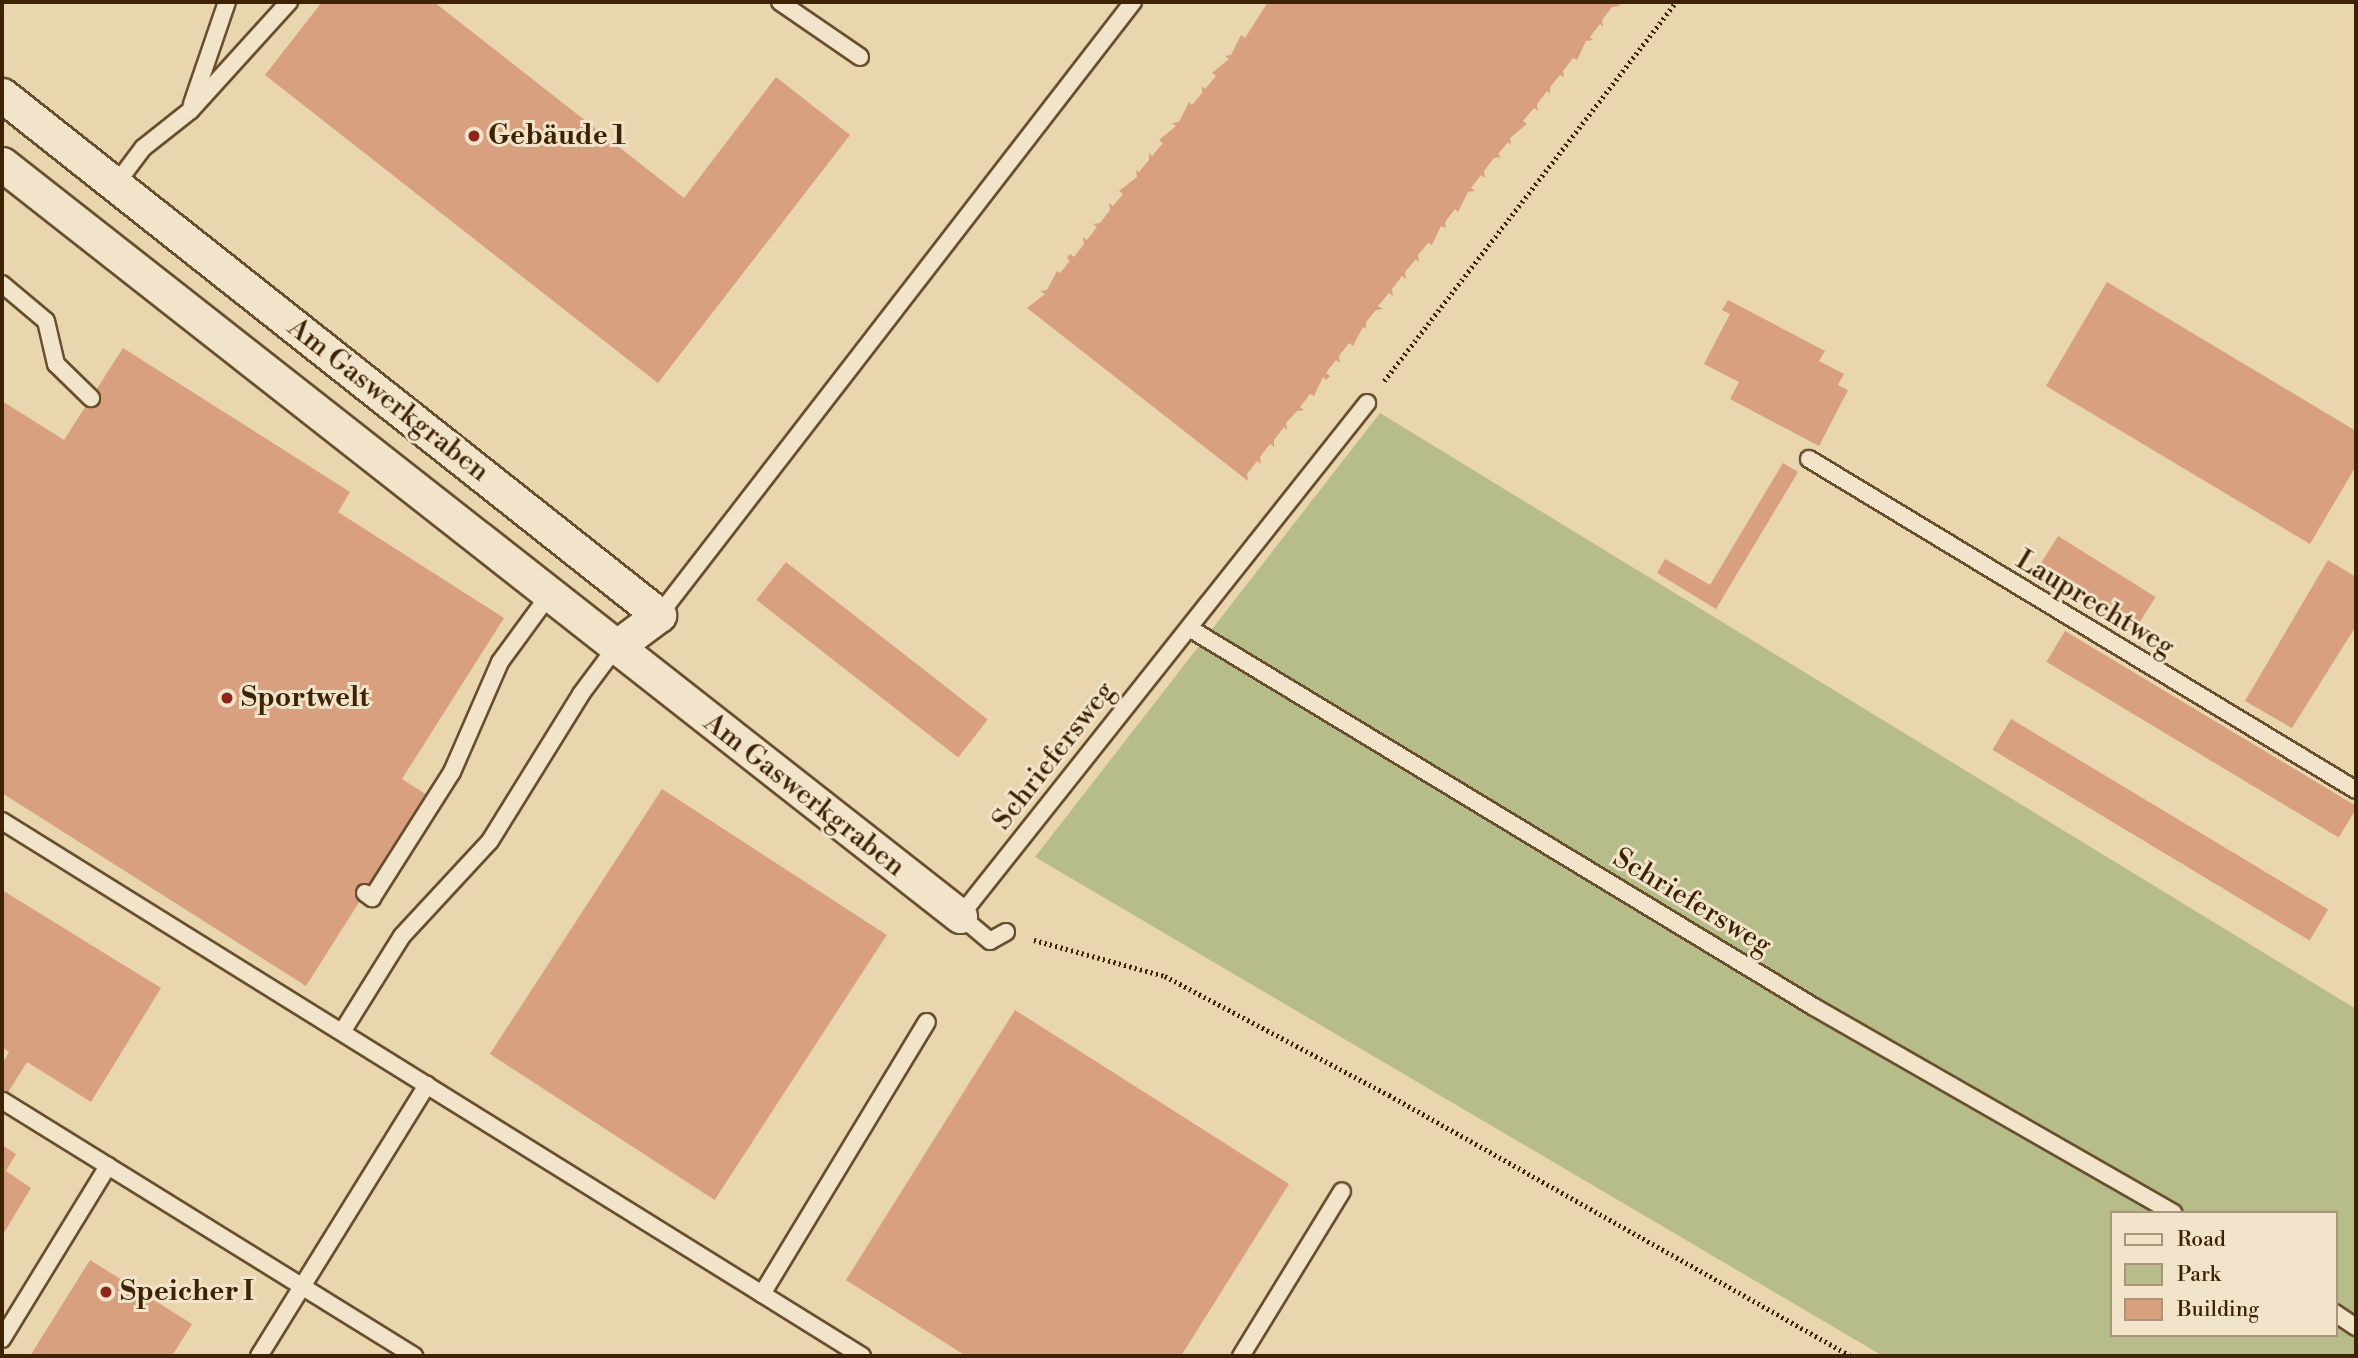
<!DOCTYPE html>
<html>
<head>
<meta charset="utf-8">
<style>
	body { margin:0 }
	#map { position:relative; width:2358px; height:1358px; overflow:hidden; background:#e9d5ae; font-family:"Libre Bodoni",serif }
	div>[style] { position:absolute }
	.green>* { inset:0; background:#b7bd8a }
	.building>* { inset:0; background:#d8a07e; transform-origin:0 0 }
	.path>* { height:4.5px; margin-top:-2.25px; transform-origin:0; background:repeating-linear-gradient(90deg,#3d2203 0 2px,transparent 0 5.5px) }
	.roads { filter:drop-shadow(2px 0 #684f2e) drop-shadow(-2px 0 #684f2e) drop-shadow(0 2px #684f2e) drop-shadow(0 -2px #684f2e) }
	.service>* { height:16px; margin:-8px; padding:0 8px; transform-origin:8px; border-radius:8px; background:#f1e4ca }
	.minor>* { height:33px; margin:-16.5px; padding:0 16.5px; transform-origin:16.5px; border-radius:16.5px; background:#f1e4ca }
	.dots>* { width:19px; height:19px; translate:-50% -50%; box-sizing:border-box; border:4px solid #f1e4ca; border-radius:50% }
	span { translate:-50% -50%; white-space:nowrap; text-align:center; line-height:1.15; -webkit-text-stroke:6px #f1e4ca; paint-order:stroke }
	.poi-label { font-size:28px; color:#3d2203; font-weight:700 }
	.left { translate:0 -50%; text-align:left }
	.street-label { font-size:28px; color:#3d2203 }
	.frame { position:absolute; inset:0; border:4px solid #3d2203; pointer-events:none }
	.legend { position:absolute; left:2110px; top:1211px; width:228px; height:126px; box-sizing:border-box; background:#f1e4ca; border:2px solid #a9967a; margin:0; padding:9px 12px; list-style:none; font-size:21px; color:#3d2203 }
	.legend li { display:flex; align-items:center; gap:14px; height:35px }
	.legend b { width:35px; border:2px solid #a9967a }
</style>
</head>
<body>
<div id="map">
	<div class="green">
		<i style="clip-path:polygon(evenodd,1380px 413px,2356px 1009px,2356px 1356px,1883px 1356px,1035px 857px,1380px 413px,2111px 1213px,2335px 1213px,2335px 1335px,2111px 1335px,2111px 1213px)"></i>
	</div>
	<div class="building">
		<i style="clip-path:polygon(322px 2px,434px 2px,684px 198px,776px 77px,850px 135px,658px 383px,265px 75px)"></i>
		<i style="clip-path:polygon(1268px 2px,1617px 2px,1620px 6px,1612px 7px,1602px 20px,1603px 27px,1600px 24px,1590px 37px,1593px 40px,1586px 41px,1577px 60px,1573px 58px,1563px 71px,1564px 77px,1560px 75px,1550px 87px,1550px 94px,1547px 91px,1537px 104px,1538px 111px,1534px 108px,1523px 121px,1527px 124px,1510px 138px,1511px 145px,1508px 142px,1498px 154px,1501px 157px,1494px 158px,1484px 171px,1485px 178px,1481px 175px,1471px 188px,1475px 191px,1468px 192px,1458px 212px,1455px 209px,1445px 222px,1446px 228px,1441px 226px,1432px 245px,1428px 243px,1418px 255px,1419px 262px,1416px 259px,1405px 272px,1406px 279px,1402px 276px,1392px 289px,1393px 296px,1389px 293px,1378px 306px,1383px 309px,1376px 310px,1366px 322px,1366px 329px,1363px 327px,1353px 346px,1349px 343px,1339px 356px,1340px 363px,1336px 360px,1326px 373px,1330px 376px,1326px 380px,1323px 377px,1314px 396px,1310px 394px,1300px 407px,1304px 410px,1297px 411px,1286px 423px,1287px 430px,1284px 427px,1274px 440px,1274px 447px,1270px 444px,1260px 457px,1261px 464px,1257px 461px,1247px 474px,1248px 481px,1027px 308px,1045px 294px,1040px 291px,1047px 290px,1057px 271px,1060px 273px,1070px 261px,1067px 258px,1070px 254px,1074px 257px,1084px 244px,1083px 237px,1087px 240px,1097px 227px,1093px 224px,1100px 223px,1110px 210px,1109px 203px,1113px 206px,1123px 194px,1119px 191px,1137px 177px,1136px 170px,1139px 172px,1149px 160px,1149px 153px,1152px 156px,1163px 143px,1159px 140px,1176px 126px,1172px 123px,1179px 122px,1189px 102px,1192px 105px,1202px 93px,1202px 86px,1205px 89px,1216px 76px,1212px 73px,1229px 59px,1225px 56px,1231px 55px,1241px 35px,1245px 38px)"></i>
		<i style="clip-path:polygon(2107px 282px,2356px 431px,2356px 466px,2310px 544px,2046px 386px)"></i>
		<i style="clip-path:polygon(1728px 300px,1825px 351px,1819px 361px,1844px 374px,1838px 385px,1848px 390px,1819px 446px,1730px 399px,1739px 382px,1704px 364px,1730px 314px,1722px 310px)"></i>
		<i style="clip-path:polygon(123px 348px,350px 492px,338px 512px,504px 618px,402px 779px,427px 795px,306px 986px,2px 793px,2px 401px,64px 440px)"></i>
		<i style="clip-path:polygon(1783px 463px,1798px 472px,1716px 609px,1657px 573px,1665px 559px,1710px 585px)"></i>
		<i style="left:2058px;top:536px;width:115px;height:44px;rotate:32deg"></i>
		<i style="clip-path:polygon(2328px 560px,2356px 577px,2356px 626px,2292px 728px,2245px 701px)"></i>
		<i style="left:786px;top:562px;width:256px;height:48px;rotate:38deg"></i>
		<i style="left:2065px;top:631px;width:341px;height:36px;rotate:31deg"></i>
		<i style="left:2011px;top:719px;width:370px;height:36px;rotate:31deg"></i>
		<i style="left:662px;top:789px;width:268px;height:316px;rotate:33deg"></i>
		<i style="clip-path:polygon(2px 890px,161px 988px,91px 1102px,27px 1062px,2px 1102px,2px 1064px,9px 1052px,2px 1047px)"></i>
		<i style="clip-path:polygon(1015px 1010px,1289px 1184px,1181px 1356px,966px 1356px,846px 1280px)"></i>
		<i style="clip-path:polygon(2px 1145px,16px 1154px,6px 1171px,31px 1188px,2px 1236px)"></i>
		<i style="clip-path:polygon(90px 1260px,192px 1324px,172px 1356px,30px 1356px)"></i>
	</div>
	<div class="path">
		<i style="left:1384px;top:381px;width:478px;rotate:-52.4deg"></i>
		<i style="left:1034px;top:940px;width:136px;rotate:15.4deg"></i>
		<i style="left:1165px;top:976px;width:254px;rotate:28deg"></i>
		<i style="left:1389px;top:1095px;width:531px;rotate:29.46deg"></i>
	</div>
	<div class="roads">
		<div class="service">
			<i style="left:780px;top:2px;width:97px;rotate:34.5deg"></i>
			<i style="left:192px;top:104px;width:108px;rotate:-71.1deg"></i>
			<i style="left:116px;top:184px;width:45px;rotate:-53.1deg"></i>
			<i style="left:143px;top:148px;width:61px;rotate:-38.4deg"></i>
			<i style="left:191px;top:110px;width:146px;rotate:-47.8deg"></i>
			<i style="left:2px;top:284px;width:57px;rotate:40.1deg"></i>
			<i style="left:46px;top:321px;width:44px;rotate:76.9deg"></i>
			<i style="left:56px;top:364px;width:49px;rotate:44.2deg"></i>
			<i style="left:1809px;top:459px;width:639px;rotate:31.18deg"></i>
			<i style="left:659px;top:615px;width:775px;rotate:-52.29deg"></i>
			<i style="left:1189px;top:628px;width:731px;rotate:31.23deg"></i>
			<i style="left:1814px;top:1007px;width:414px;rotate:29.8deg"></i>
			<i style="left:2px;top:821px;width:1013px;rotate:31.89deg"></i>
			<i style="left:365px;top:893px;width:9px;rotate:36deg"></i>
			<i style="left:372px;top:898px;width:149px;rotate:-57.6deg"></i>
			<i style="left:452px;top:772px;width:120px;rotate:-66.4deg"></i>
			<i style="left:500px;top:662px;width:83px;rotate:-53.8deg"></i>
			<i style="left:1006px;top:932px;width:18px;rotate:151deg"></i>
			<i style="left:990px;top:941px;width:39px;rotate:-140deg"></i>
			<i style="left:960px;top:916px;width:655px;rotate:-51.57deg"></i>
			<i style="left:342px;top:1032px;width:113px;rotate:-58deg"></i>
			<i style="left:402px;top:936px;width:129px;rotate:-47.2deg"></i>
			<i style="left:490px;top:841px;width:173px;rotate:-58.2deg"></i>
			<i style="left:581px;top:694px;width:59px;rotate:-53.3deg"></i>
			<i style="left:3px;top:1101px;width:484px;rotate:31.8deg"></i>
			<i style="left:762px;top:1294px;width:318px;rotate:-58.8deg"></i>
			<i style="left:2335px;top:1313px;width:25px;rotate:34deg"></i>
			<i style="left:2px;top:1339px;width:203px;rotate:-58.5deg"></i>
			<i style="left:259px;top:1356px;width:319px;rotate:-58.2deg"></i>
			<i style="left:1241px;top:1356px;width:193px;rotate:-58.5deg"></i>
		</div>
		<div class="minor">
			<i style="left:2px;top:95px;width:838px;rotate:38.36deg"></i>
			<i style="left:659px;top:615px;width:54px;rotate:143.3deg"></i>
			<i style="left:2px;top:164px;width:1218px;rotate:38.13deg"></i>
		</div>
	</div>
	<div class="dots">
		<i style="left:474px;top:136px;background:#8f2418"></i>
		<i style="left:227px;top:698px;background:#8f2418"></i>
		<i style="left:106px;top:1292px;background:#8f2418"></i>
	</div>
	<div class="poi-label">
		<span class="left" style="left:488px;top:136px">Gebäude 1</span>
		<span class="left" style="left:241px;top:698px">Sportwelt</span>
		<span class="left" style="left:120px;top:1292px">Speicher I</span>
	</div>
	<div class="street-label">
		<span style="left:388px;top:400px;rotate:38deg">Am Gaswerkgraben</span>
		<span style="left:2095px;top:604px;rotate:31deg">Lauprechtweg</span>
		<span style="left:1054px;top:756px;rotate:-52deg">Schriefersweg</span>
		<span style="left:804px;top:795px;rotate:38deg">Am Gaswerkgraben</span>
		<span style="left:1692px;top:902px;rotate:31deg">Schriefersweg</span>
	</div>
	<div class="frame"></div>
	<ul class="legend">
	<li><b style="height:9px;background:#f1e4ca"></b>Road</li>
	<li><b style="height:19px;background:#b7bd8a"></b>Park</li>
	<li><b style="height:19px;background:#d8a07e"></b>Building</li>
	</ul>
</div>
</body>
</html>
